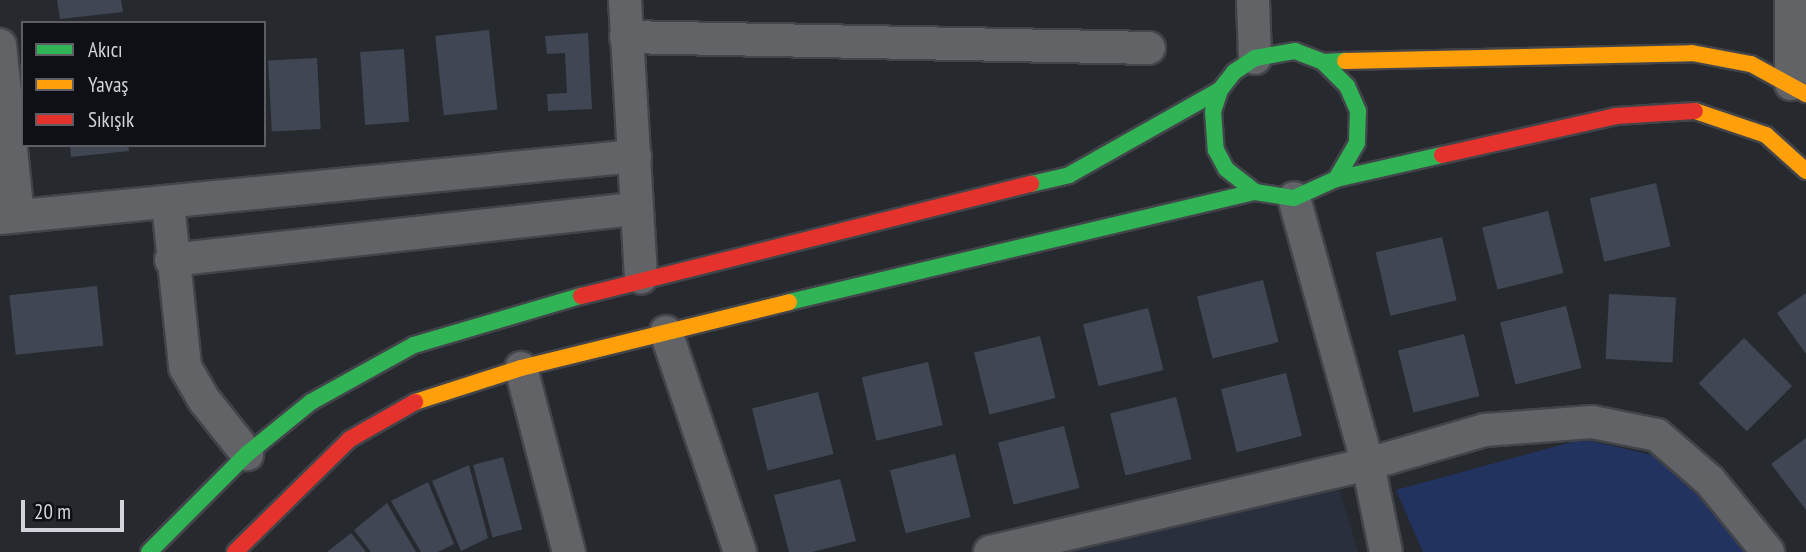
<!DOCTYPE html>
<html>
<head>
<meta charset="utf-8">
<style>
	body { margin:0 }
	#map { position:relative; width:1806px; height:552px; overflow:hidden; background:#26292e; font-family:"PT Sans Narrow",sans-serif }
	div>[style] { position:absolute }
	.built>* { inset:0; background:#292f3d }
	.green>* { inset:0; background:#22335f }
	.building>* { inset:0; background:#404653; transform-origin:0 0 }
	.roads { filter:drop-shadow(2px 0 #424449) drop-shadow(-2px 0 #424449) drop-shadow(0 2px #424449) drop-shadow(0 -2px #424449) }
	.street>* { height:32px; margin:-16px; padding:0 16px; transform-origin:16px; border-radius:16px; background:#626367 }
	.fast>* { height:16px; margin:-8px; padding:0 8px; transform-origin:8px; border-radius:8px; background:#30b455 }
	.slow>* { height:16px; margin:-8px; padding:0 8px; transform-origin:8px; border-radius:8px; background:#ff9f0a }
	.jam>* { height:16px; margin:-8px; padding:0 8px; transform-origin:8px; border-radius:8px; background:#e5322d }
	span { translate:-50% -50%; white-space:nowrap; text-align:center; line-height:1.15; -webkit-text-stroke:5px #0e1015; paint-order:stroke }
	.legend { position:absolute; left:21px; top:21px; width:245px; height:126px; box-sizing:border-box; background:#0e1015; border:2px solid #5c5e64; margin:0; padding:9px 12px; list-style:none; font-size:21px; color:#d1d4da }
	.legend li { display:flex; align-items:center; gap:14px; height:35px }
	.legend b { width:35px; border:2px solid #5c5e64 }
	.scale { position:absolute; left:21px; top:500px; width:103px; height:32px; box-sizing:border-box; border:4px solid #d1d4da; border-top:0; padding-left:9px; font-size:21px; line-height:24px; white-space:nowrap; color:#d1d4da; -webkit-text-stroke:5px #0e1015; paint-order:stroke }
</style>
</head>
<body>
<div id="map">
	<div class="built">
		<i style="clip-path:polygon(1338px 484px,1358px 552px,1064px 552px)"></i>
	</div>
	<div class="green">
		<i style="clip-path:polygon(1583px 439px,1652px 455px,1686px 482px,1747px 552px,1423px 552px,1396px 490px)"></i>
	</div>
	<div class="building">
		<i style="clip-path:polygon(57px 0,121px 0,123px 12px,60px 19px)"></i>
		<i style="left:489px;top:30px;width:80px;height:54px;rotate:84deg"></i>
		<i style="clip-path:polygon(588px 33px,592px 109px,548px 111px,547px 94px,567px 93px,565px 53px,547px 54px,545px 36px)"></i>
		<i style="left:404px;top:49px;width:73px;height:44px;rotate:86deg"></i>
		<i style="left:317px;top:58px;width:71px;height:49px;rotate:87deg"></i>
		<i style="clip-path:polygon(70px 145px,128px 145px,129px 151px,71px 157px)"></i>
		<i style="left:1656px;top:183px;width:65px;height:68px;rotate:77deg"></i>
		<i style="left:1548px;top:211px;width:64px;height:68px;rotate:76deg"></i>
		<i style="left:1442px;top:237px;width:65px;height:68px;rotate:77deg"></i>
		<i style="left:1263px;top:280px;width:64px;height:68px;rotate:76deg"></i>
		<i style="left:97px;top:286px;width:60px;height:88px;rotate:84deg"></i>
		<i style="clip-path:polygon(1806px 293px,1806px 354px,1777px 313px)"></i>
		<i style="left:1609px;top:294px;width:67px;height:65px;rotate:3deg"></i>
		<i style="left:1566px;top:306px;width:64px;height:68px;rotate:76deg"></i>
		<i style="left:1148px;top:308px;width:64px;height:67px;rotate:76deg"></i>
		<i style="left:1464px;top:334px;width:64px;height:68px;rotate:76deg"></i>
		<i style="left:1040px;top:336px;width:64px;height:68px;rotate:76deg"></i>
		<i style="left:1744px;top:338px;width:68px;height:64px;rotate:45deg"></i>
		<i style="left:928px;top:362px;width:65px;height:68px;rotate:77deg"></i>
		<i style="left:1286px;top:373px;width:65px;height:67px;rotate:76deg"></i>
		<i style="left:818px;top:392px;width:64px;height:68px;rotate:76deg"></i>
		<i style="left:1176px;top:397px;width:64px;height:68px;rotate:76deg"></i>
		<i style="left:1064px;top:426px;width:64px;height:68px;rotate:76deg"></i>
		<i style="clip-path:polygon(1806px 438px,1806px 510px,1771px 464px)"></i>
		<i style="left:955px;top:454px;width:65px;height:67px;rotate:76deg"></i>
		<i style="left:503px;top:457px;width:75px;height:31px;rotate:75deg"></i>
		<i style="clip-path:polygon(469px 465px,488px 538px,461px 551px,432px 481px)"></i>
		<i style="clip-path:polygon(840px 479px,856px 541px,812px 552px,789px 552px,774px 495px)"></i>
		<i style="clip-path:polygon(428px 482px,454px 544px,438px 552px,421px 552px,391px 501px)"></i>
		<i style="clip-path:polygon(387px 503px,416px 552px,371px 552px,354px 530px)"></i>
		<i style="clip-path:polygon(351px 533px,366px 552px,327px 552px)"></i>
	</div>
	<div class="roads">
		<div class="street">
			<i style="left:625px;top:0;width:278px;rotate:86.7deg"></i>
			<i style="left:1253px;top:0;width:58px;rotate:88deg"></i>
			<i style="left:1791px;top:0;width:84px;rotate:90deg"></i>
			<i style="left:626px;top:37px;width:523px;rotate:1.2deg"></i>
			<i style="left:0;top:45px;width:172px;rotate:84deg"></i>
			<i style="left:1294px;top:198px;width:276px;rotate:74.5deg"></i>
			<i style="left:1368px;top:464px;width:90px;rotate:78.4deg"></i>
			<i style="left:168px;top:204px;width:164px;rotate:84deg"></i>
			<i style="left:185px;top:367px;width:39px;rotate:60deg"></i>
			<i style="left:205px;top:401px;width:68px;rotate:51.6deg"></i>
			<i style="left:0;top:218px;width:638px;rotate:-5.58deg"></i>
			<i style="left:171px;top:260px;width:467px;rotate:-6.3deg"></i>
			<i style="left:666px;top:332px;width:232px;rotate:71.4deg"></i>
			<i style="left:521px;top:368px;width:190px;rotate:75.4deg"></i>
			<i style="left:990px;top:552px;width:388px;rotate:-13.1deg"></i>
			<i style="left:1368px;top:464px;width:122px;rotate:-16.2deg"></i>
			<i style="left:1485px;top:430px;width:107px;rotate:-4.3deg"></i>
			<i style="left:1592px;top:422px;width:66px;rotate:11.3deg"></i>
			<i style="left:1657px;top:435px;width:70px;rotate:41deg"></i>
			<i style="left:1710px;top:481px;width:92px;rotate:50.8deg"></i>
		</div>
		<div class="fast">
			<i style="left:1323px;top:62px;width:34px;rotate:45deg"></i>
			<i style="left:1347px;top:86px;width:27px;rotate:66deg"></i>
			<i style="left:1358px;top:111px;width:32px;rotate:92deg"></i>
			<i style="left:1357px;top:143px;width:42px;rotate:120.3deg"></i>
			<i style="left:1220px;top:90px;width:22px;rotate:108deg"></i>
			<i style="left:1213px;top:111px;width:39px;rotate:86deg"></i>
			<i style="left:1216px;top:150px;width:21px;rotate:62deg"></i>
			<i style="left:1226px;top:169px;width:37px;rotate:38deg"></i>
			<i style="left:1031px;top:184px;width:39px;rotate:-13deg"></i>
			<i style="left:1069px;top:175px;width:173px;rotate:-29.4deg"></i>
			<i style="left:1220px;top:90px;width:23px;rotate:-52deg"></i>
			<i style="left:1234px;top:72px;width:25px;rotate:-34deg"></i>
			<i style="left:1255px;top:58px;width:41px;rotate:-9.9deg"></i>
			<i style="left:1295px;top:51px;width:30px;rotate:21deg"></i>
			<i style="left:1323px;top:62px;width:22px;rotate:-3deg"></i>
			<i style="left:789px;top:302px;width:479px;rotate:-13.3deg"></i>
			<i style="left:1255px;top:192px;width:39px;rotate:9deg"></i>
			<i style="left:1294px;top:198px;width:46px;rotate:-24.3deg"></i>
			<i style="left:1336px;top:179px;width:109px;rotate:-12.8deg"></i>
			<i style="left:149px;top:552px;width:139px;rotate:-45deg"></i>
			<i style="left:247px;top:454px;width:82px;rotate:-39.1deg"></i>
			<i style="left:311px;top:402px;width:118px;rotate:-29deg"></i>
			<i style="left:414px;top:345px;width:174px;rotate:-16.4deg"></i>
		</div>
		<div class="slow">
			<i style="left:1345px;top:61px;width:347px;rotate:-1.3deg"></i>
			<i style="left:1692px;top:53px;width:60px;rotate:10.6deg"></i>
			<i style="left:1751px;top:64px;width:63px;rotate:28.6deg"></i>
			<i style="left:1695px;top:111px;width:75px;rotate:18.7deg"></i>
			<i style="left:1766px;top:135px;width:54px;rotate:42deg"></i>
			<i style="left:415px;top:402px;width:111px;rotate:-17.8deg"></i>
			<i style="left:521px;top:368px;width:276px;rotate:-13.8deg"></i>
		</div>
		<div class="jam">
			<i style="left:1442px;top:155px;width:178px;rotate:-12.6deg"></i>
			<i style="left:1616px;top:116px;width:79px;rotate:-3.6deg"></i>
			<i style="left:581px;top:296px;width:464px;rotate:-14deg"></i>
			<i style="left:235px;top:552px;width:161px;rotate:-44.5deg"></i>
			<i style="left:350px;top:439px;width:75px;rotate:-29.6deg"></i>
		</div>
	</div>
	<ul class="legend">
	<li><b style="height:9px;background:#30b455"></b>Akıcı</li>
	<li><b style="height:9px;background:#ff9f0a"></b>Yavaş</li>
	<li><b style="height:9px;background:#e5322d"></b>Sıkışık</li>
	</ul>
	<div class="scale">20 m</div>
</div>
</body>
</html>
